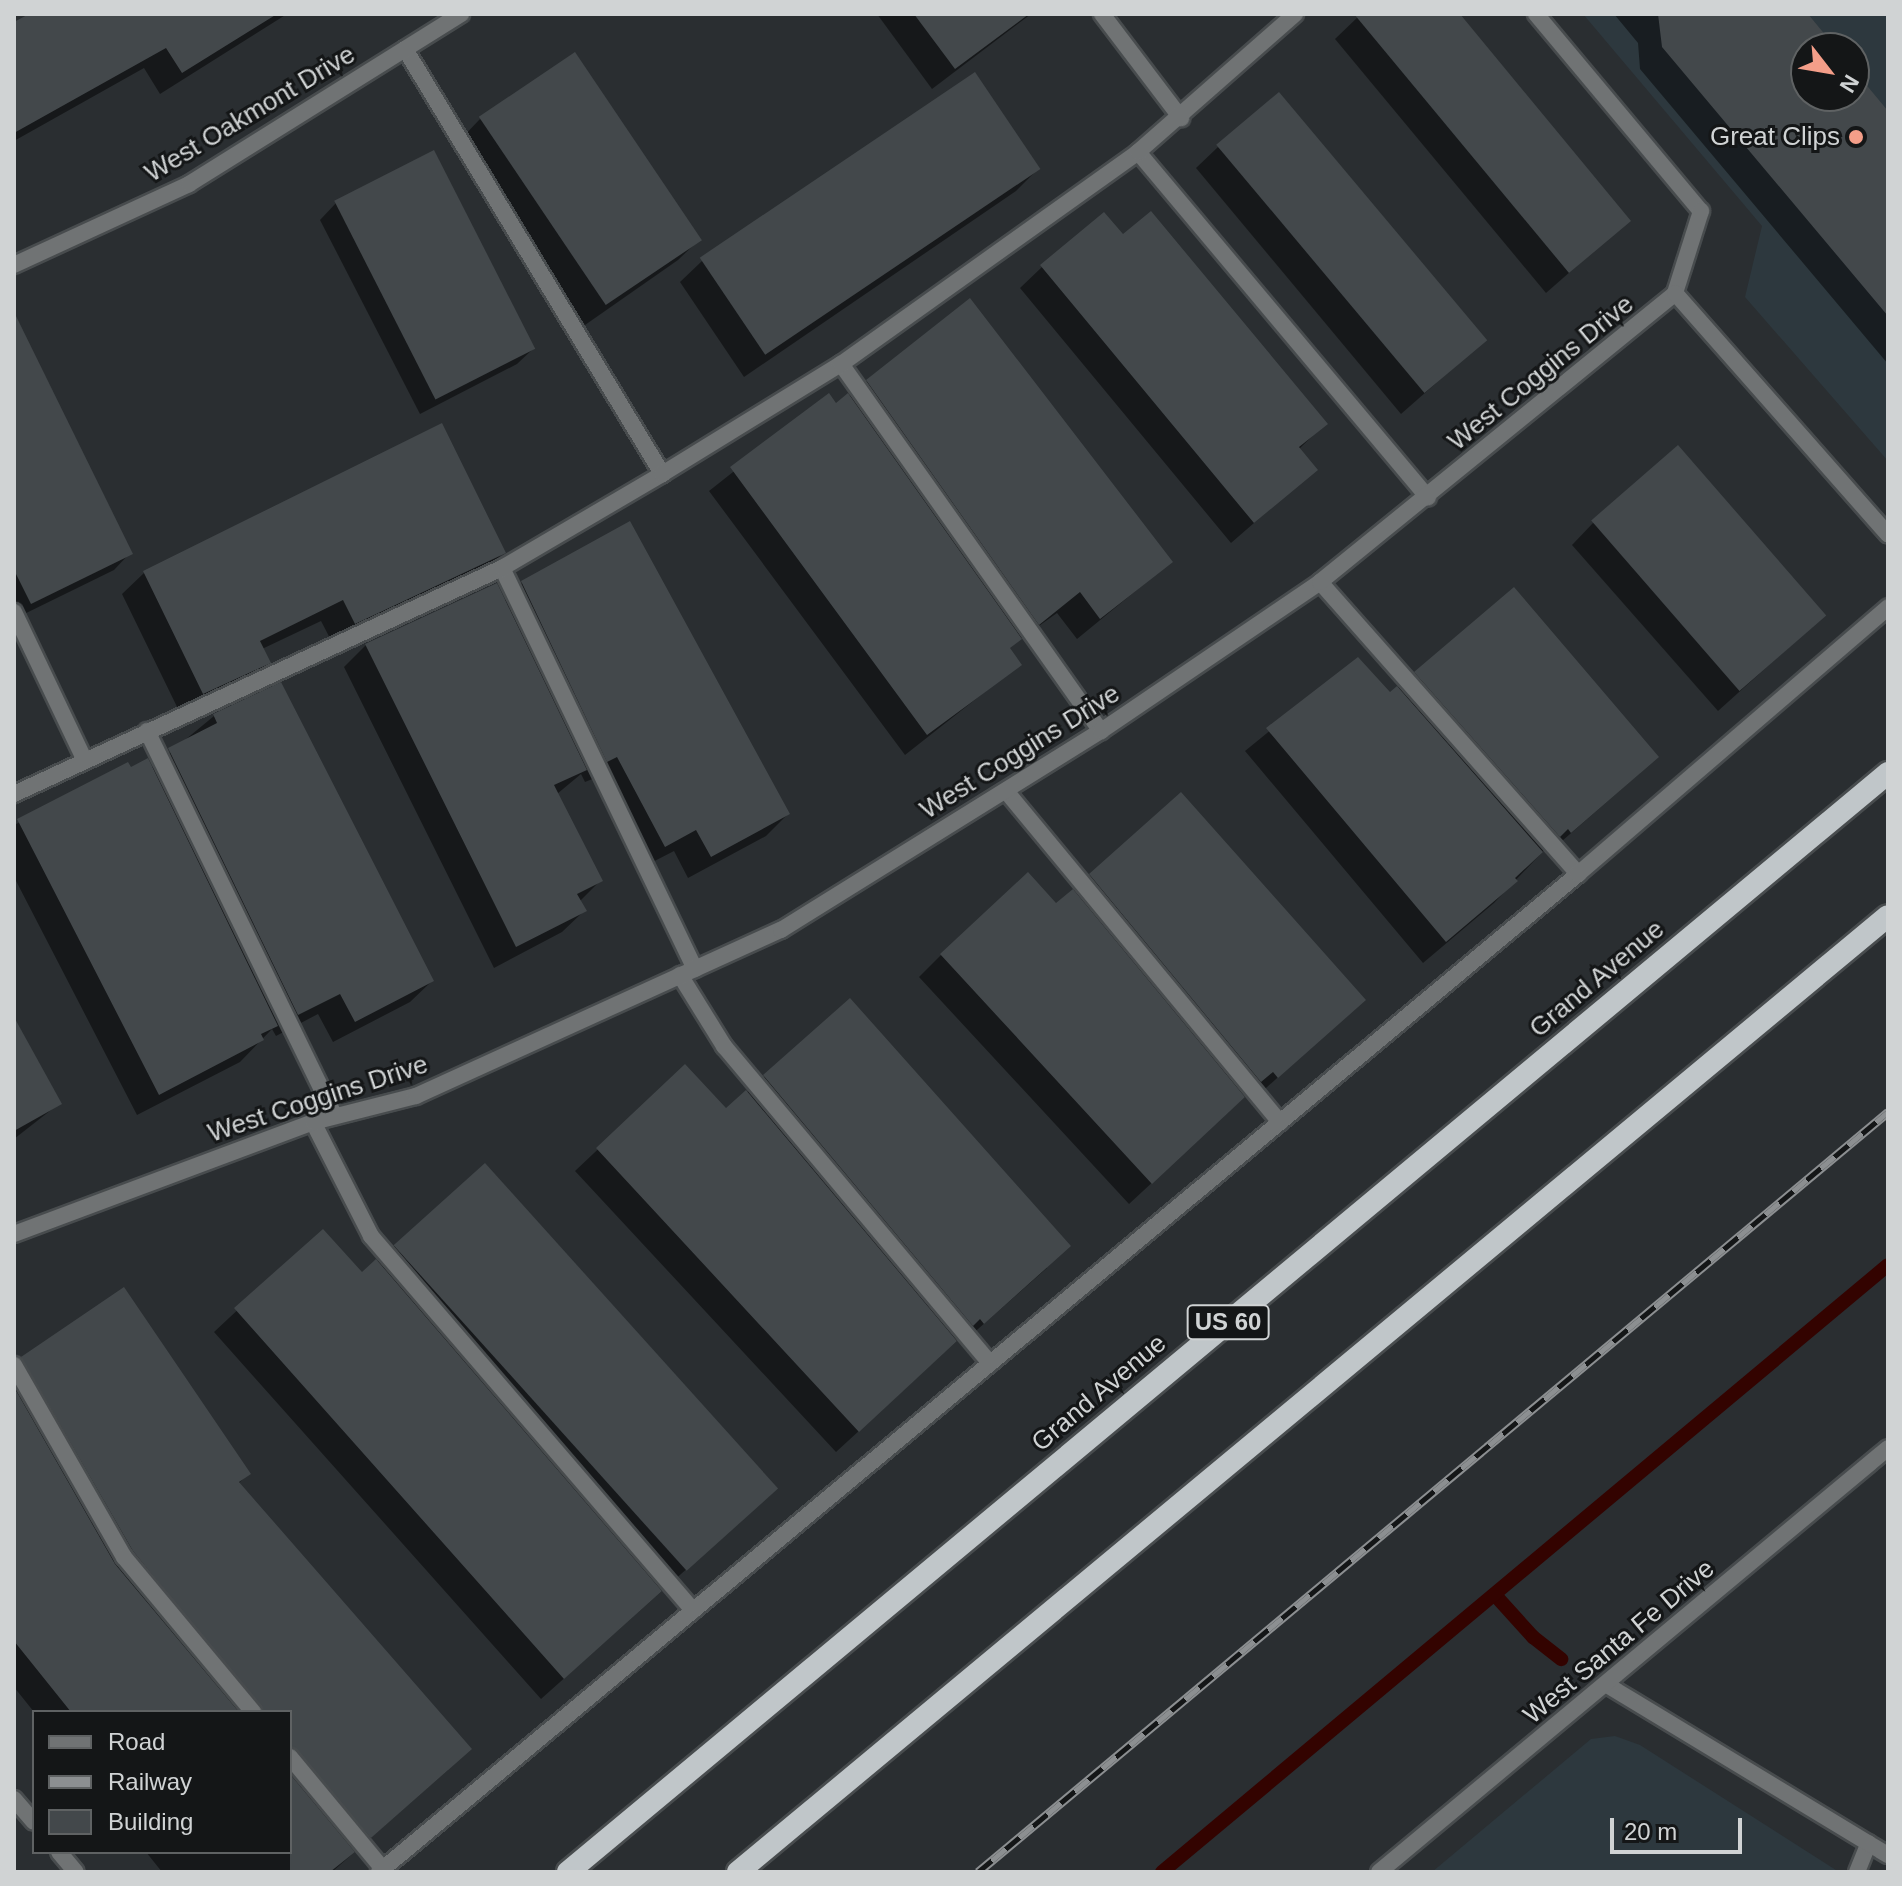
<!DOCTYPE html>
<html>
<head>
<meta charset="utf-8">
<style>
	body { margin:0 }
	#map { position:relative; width:1902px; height:1886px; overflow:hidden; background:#2a2e31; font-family:Helvetica,sans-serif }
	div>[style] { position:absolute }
	.built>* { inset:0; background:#2d383e }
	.shadow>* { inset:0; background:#0007 }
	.stream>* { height:14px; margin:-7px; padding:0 7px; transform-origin:7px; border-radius:7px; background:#330300 }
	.building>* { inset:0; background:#43484b; transform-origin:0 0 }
	.roads { filter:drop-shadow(2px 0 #484c4e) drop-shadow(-2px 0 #484c4e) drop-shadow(0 2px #484c4e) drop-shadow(0 -2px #484c4e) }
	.service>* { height:16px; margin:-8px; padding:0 8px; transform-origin:8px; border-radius:8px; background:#707374 }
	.minor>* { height:16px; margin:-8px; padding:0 8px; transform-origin:8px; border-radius:8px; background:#707374 }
	.trunk>* { height:22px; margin:-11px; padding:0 11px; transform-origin:11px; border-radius:11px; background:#c0c6c9 }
	.rail>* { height:9px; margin-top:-4.5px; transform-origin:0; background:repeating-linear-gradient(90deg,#141617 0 18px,#8c8f91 0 36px); box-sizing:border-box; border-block:2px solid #8c8f91 }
	.dots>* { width:22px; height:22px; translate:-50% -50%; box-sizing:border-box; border:4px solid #141617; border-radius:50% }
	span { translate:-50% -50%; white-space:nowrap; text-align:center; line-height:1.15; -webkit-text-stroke:6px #141617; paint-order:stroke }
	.shield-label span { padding:2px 6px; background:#141617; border:2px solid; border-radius:6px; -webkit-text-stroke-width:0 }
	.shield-label { font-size:24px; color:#d0d3d4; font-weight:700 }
	.street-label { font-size:26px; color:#d0d3d4 }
	.poi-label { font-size:26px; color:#d0d3d4 }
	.right { translate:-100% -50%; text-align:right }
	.frame { position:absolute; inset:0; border:16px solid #d0d3d4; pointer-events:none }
	.legend { position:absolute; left:32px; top:1710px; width:260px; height:144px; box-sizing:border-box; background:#141617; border:2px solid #5f6263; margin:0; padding:10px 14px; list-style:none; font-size:24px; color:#d0d3d4 }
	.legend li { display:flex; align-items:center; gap:16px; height:40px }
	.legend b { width:40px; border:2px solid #5f6263 }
	.north { position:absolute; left:1790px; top:32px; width:80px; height:80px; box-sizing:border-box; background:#141617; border:2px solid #5f6263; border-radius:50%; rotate:121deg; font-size:22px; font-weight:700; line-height:32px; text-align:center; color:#d0d3d4 }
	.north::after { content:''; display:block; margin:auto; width:28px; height:36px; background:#f49e89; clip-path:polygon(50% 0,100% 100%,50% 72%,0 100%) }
	.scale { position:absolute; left:1610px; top:1818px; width:132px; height:36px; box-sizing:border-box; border:4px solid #d0d3d4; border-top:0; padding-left:10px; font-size:24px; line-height:28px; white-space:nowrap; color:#d0d3d4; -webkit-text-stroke:6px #141617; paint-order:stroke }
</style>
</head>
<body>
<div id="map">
	<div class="built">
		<i style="clip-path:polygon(evenodd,1583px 14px,1888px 14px,1888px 461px,1745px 297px,1762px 226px,1583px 14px,1806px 48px,1854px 48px,1854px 96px,1806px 96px,1806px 48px)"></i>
		<i style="clip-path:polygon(1615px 1736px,1640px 1745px,1839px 1872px,1432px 1872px,1591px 1739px)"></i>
	</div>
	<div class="shadow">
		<i style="clip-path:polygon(33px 14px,287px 14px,160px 94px,144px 68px,14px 141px,14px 25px)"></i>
		<i style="clip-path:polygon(877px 14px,1031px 14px,932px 89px)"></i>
		<i style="clip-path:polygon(1361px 14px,1457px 14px,1628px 221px,1546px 293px,1335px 39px)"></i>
		<i style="clip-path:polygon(1614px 14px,1806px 14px,1833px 48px,1806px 48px,1806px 96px,1854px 96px,1854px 73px,1888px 115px,1888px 364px,1640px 69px,1638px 43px)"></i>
		<i style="clip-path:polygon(480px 119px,700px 239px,678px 260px,585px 325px,459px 141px)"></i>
		<i style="clip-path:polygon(1218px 147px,1484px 341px,1401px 414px,1196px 168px)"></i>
		<i style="clip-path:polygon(1038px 169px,1016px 191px,744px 377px,680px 282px,702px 261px)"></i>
		<i style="clip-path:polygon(336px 203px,534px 348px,517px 364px,420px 414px,320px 220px)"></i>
		<i style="clip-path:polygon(1042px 267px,1325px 424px,1299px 449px,1315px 470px,1231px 543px,1020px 288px)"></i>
		<i style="clip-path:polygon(14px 364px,130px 553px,114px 570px,14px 619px)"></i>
		<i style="clip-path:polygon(867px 381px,1171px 562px,1077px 639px,1057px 613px,1015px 643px,1008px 649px,1019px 665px,905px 755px,709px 491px,829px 396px,836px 406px)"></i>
		<i style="clip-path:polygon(1593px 523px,1825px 615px,1718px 711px,1572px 545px)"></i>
		<i style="clip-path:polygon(630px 524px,788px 814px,766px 836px,688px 878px,674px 851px,643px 867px,595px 778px,585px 782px,581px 774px,557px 794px,600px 881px,579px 902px,584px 911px,562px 932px,494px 968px,344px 667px,366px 645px,504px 601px,522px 583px)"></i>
		<i style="clip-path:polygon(503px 553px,482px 574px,333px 644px,321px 621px,262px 649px,269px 662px,247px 684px,181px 715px,122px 594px,144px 573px)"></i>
		<i style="clip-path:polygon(1358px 659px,1390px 695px,1415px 673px,1640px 773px,1554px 848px,1550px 844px,1494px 903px,1423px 963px,1245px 751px)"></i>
		<i style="clip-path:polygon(214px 716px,432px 981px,410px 1002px,333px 1042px,318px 1014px,276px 1036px,272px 1029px,240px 1062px,137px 1115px,14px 877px,14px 825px,130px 770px,151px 768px)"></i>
		<i style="clip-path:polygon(1090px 875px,1363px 1000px,1255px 1098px,1250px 1092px,1129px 1204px,919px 977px,941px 955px,1056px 906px)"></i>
		<i style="clip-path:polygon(850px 1000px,1047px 1268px,961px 1344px,958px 1340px,836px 1452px,575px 1171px,685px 1067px,726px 1111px)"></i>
		<i style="clip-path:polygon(14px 1021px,60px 1103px,14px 1139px)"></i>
		<i style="clip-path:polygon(322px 1231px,362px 1275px,394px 1246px,774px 1491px,541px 1699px,214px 1332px)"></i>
		<i style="clip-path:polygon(23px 1359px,248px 1474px,238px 1484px,448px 1770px,332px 1872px,162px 1872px,146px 1852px,290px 1852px,290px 1712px,34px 1712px,14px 1687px,14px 1367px)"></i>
		<i style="clip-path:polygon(1588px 1870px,1607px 1870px,1612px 1872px,1585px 1872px)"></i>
	</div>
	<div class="stream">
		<i style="left:1495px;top:1595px;width:57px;rotate:47.9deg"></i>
		<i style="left:1533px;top:1637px;width:36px;rotate:38deg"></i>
		<i style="left:1162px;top:1872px;width:946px;rotate:-39.9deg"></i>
	</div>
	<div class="building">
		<i style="clip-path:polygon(29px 14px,277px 14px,182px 73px,166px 48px,14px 133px,14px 22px)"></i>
		<i style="clip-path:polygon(914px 14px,1029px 14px,955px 69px)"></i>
		<i style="clip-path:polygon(1354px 14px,1460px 14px,1631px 221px,1569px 273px)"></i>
		<i style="clip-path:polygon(1658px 14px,1808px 14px,1836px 48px,1806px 48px,1806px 96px,1854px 96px,1854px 70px,1888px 111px,1888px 316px,1662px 47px)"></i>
		<i style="left:575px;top:52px;width:227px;height:116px;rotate:56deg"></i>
		<i style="left:975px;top:72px;width:117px;height:332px;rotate:56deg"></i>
		<i style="left:1279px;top:92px;width:324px;height:82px;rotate:50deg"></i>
		<i style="left:434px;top:150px;width:223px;height:112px;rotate:63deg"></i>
		<i style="clip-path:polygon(1151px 211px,1328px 424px,1299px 447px,1318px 470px,1254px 523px,1040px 265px,1104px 212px,1123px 234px)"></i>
		<i style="clip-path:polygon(970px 298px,1173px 562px,1100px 619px,1080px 592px,1039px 625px,866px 380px)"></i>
		<i style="clip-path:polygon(14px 312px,133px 554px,31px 604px,14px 570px)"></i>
		<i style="clip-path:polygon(829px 393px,836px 403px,848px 393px,1022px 639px,1010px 648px,1022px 665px,927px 735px,730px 467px)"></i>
		<i style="clip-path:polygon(442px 423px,506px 553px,355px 624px,343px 600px,260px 641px,271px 663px,203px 694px,143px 571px)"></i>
		<i style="left:1678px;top:445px;width:226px;height:115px;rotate:49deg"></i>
		<i style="clip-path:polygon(630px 521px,790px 814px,711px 857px,696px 830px,665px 847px,617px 757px,607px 762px,521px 581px)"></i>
		<i style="clip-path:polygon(497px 583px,587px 770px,554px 785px,603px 881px,577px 894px,587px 911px,516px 947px,365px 644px)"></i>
		<i style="clip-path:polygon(1514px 587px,1659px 757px,1571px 833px,1568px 829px,1560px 837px,1414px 672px)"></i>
		<i style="clip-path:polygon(1358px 657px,1390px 692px,1397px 686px,1543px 852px,1515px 878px,1518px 881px,1446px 942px,1266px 728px)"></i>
		<i style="clip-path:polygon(281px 682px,434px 981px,355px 1022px,340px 994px,298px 1015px,168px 748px,217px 723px,213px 714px)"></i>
		<i style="clip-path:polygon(148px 758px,278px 1026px,261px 1034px,264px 1040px,159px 1095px,17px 819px,128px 762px,131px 767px)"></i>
		<i style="clip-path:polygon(1181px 792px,1366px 1000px,1278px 1078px,1273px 1072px,1261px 1082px,1089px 874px)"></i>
		<i style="clip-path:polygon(1028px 872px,1056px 903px,1073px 889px,1245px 1097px,1152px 1184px,940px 954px)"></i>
		<i style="clip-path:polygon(850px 998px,1071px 1246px,984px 1324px,980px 1319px,973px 1326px,763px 1075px)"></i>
		<i style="clip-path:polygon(14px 1017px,62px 1104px,14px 1131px)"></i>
		<i style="clip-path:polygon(685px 1064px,726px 1108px,746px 1090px,957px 1341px,859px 1432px,596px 1148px)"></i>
		<i style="left:485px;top:1163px;width:438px;height:123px;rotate:48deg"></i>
		<i style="clip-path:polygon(323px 1229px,362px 1272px,376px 1259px,662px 1591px,564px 1679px,234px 1308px)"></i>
		<i style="clip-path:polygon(124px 1287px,251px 1474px,239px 1482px,472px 1749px,371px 1838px,290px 1746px,290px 1712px,264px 1712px,133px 1551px,21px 1357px)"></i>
		<i style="clip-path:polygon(14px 1387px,115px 1564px,239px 1712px,71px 1712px,14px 1641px)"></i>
		<i style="clip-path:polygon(290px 1774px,355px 1852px,330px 1872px,290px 1872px)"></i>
	</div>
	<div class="roads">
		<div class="service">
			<i style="left:1102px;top:14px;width:131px;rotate:52.8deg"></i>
			<i style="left:1536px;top:14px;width:257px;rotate:50.1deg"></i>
			<i style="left:1701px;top:211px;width:86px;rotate:107.6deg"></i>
			<i style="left:405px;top:49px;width:497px;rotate:58.8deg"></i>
			<i style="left:1138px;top:152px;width:451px;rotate:50deg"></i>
			<i style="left:841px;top:364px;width:450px;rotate:54.7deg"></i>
			<i style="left:502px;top:568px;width:445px;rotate:64.3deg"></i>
			<i style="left:1320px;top:582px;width:390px;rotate:48.5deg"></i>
			<i style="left:14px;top:612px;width:165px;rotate:64.5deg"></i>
			<i style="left:147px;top:731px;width:427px;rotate:64deg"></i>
			<i style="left:1006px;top:791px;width:430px;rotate:50.4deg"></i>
			<i style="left:14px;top:794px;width:538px;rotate:-24.85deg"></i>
			<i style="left:502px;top:568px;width:186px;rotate:-30.4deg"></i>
			<i style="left:662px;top:474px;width:210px;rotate:-31.6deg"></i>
			<i style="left:841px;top:364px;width:365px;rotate:-35.5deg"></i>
			<i style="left:1138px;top:152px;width:209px;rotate:-41.3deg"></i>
			<i style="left:680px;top:975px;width:84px;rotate:58.2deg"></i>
			<i style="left:724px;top:1046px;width:414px;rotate:50deg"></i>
			<i style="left:313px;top:1122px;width:128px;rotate:63deg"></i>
			<i style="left:371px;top:1236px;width:494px;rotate:49.3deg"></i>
			<i style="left:14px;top:1365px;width:221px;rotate:60.2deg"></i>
			<i style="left:124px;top:1557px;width:202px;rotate:50.2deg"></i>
			<i style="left:290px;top:1757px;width:146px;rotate:50.3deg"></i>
			<i style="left:379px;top:1872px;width:1560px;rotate:-39.77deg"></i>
			<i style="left:1578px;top:874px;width:409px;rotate:-40.7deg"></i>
			<i style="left:1857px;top:1872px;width:31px;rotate:-68deg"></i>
		</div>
		<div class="minor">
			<i style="left:14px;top:265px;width:193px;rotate:-24.8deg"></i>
			<i style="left:189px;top:184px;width:321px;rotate:-32deg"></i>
			<i style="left:14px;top:1234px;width:319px;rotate:-20.5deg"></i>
			<i style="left:313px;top:1122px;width:106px;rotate:-14.2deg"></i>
			<i style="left:416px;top:1096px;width:401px;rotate:-24.5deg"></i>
			<i style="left:781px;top:930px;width:377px;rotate:-31.9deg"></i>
			<i style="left:1101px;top:731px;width:265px;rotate:-34.2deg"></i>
			<i style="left:1320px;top:582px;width:458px;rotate:-39.1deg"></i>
			<i style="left:1675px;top:293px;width:322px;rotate:48.6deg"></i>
			<i style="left:1607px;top:1685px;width:328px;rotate:31.2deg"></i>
			<i style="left:14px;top:1799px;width:30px;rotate:49deg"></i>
			<i style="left:59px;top:1852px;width:26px;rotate:50deg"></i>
			<i style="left:1379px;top:1872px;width:662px;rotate:-39.79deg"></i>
		</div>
		<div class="trunk">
			<i style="left:568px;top:1872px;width:1718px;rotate:-39.78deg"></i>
			<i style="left:738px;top:1872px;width:1495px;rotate:-39.74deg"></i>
		</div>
	</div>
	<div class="rail">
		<i style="left:978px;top:1872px;width:1186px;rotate:-39.87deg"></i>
	</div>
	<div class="dots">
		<i style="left:1856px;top:137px;background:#f49e89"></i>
	</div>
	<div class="shield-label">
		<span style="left:1228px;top:1322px">US 60</span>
	</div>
	<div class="street-label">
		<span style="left:250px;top:114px;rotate:-31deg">West Oakmont Drive</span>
		<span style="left:1541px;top:373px;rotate:-39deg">West Coggins Drive</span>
		<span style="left:1020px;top:752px;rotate:-32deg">West Coggins Drive</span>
		<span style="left:1597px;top:979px;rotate:-40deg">Grand Avenue</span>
		<span style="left:318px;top:1099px;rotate:-18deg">West Coggins Drive</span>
		<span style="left:1099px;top:1393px;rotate:-40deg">Grand Avenue</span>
		<span style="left:1619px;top:1642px;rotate:-40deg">West Santa Fe Drive</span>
	</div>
	<div class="poi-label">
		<span class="right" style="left:1840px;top:137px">Great Clips</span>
	</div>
	<div class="frame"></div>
	<ul class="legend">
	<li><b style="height:10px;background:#707374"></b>Road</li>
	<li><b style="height:10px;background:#8c8f91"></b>Railway</li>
	<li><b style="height:22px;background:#43484b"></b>Building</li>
	</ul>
	<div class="north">N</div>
	<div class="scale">20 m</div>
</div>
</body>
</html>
